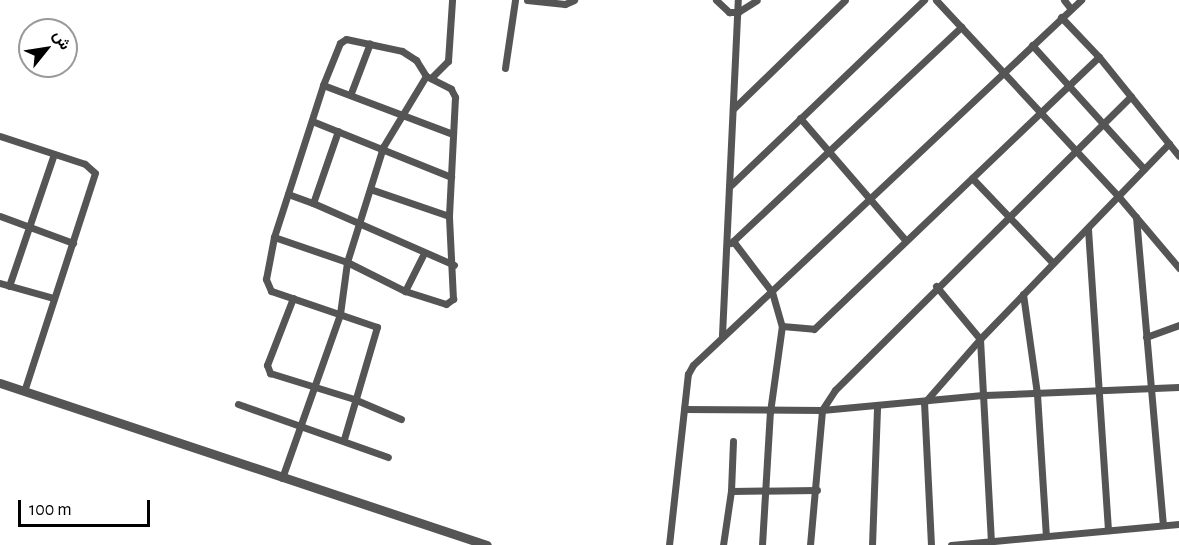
<!DOCTYPE html>
<html>
<head>
<meta charset="utf-8">
<style>
	body { margin:0 }
	#map { position:relative; width:1179px; height:545px; overflow:hidden; background:#fff; font-family:"Alegreya Sans",Vazirmatn,sans-serif }
	div>[style] { position:absolute }
	.minor>* { height:7px; margin:-3.5px; padding:0 3.5px; transform-origin:3.5px; border-radius:3.5px; background:#555 }
	.tertiary>* { height:9px; margin:-4.5px; padding:0 4.5px; transform-origin:4.5px; border-radius:4.5px; background:#555 }
	span { translate:-50% -50%; white-space:nowrap; text-align:center; line-height:1.15; -webkit-text-stroke:4.5px #fff; paint-order:stroke }
	.north { position:absolute; left:18px; top:18px; width:60px; height:60px; box-sizing:border-box; background:#fff; border:2px solid #999; border-radius:50%; rotate:60deg; font-size:16px; font-weight:700; line-height:24px; text-align:center; color:#000 }
	.north::after { content:''; display:block; margin:auto; width:21px; height:27px; background:#000; clip-path:polygon(50% 0,100% 100%,50% 72%,0 100%) }
	.scale { position:absolute; left:18px; top:500px; width:132px; height:27px; box-sizing:border-box; border:3px solid #000; border-top:0; padding-left:8px; font-size:18px; line-height:21px; white-space:nowrap; color:#000; -webkit-text-stroke:4px #fff; paint-order:stroke }
</style>
</head>
<body>
<div id="map">
	<div class="minor">
		<i style="left:527px;top:0;width:38px;rotate:6deg"></i>
		<i style="left:565px;top:4px;width:10px;rotate:-24deg"></i>
		<i style="left:716px;top:0;width:18px;rotate:43deg"></i>
		<i style="left:729px;top:12px;width:9px"></i>
		<i style="left:738px;top:12px;width:22px;rotate:-32deg"></i>
		<i style="left:936px;top:0;width:269px;rotate:47.1deg"></i>
		<i style="left:1119px;top:197px;width:93px;rotate:49.8deg"></i>
		<i style="left:1064px;top:0;width:11px;rotate:52deg"></i>
		<i style="left:1061px;top:17px;width:55px;rotate:46.5deg"></i>
		<i style="left:1099px;top:57px;width:127px;rotate:51.1deg"></i>
		<i style="left:1032px;top:45px;width:167px;rotate:47.9deg"></i>
		<i style="left:505px;top:68px;width:69px;rotate:-81.6deg"></i>
		<i style="left:431px;top:78px;width:24px;rotate:-45deg"></i>
		<i style="left:448px;top:61px;width:61px;rotate:-86.2deg"></i>
		<i style="left:323px;top:85px;width:139px;rotate:20.7deg"></i>
		<i style="left:351px;top:93px;width:53px;rotate:-69.2deg"></i>
		<i style="left:733px;top:109px;width:156px;rotate:-44.2deg"></i>
		<i style="left:800px;top:118px;width:162px;rotate:49.2deg"></i>
		<i style="left:312px;top:121px;width:150px;rotate:21.9deg"></i>
		<i style="left:338px;top:131px;width:76px;rotate:109.1deg"></i>
		<i style="left:313px;top:203px;width:154px;rotate:23.7deg"></i>
		<i style="left:0;top:136px;width:89px;rotate:18.2deg"></i>
		<i style="left:85px;top:164px;width:13px;rotate:42deg"></i>
		<i style="left:95px;top:173px;width:229px;rotate:108deg"></i>
		<i style="left:972px;top:178px;width:117px;rotate:46.4deg"></i>
		<i style="left:730px;top:186px;width:269px;rotate:-43.8deg"></i>
		<i style="left:288px;top:194px;width:27px;rotate:20deg"></i>
		<i style="left:0;top:216px;width:78px;rotate:20.3deg"></i>
		<i style="left:1136px;top:217px;width:309px;rotate:85deg"></i>
		<i style="left:1088px;top:229px;width:302px;rotate:86.2deg"></i>
		<i style="left:274px;top:237px;width:77px;rotate:18.9deg"></i>
		<i style="left:347px;top:262px;width:65px;rotate:26.6deg"></i>
		<i style="left:405px;top:291px;width:43px;rotate:17.6deg"></i>
		<i style="left:446px;top:304px;width:9px;rotate:-36deg"></i>
		<i style="left:453px;top:299px;width:83px;rotate:-92.8deg"></i>
		<i style="left:733px;top:241px;width:64px;rotate:52.6deg"></i>
		<i style="left:772px;top:292px;width:35px;rotate:74deg"></i>
		<i style="left:782px;top:326px;width:32px;rotate:5deg"></i>
		<i style="left:814px;top:329px;width:394px;rotate:-43.7deg"></i>
		<i style="left:731px;top:243px;width:316px;rotate:-43.2deg"></i>
		<i style="left:0;top:283px;width:55px;rotate:15.8deg"></i>
		<i style="left:9px;top:286px;width:139px;rotate:-71.2deg"></i>
		<i style="left:936px;top:286px;width:69px;rotate:50.3deg"></i>
		<i style="left:980px;top:339px;width:202px;rotate:86.9deg"></i>
		<i style="left:405px;top:291px;width:40px;rotate:-63.4deg"></i>
		<i style="left:1023px;top:294px;width:101px;rotate:82deg"></i>
		<i style="left:1037px;top:394px;width:142px;rotate:86.4deg"></i>
		<i style="left:293px;top:298px;width:72px;rotate:111.2deg"></i>
		<i style="left:267px;top:365px;width:9px;rotate:69deg"></i>
		<i style="left:270px;top:373px;width:88px;rotate:17.2deg"></i>
		<i style="left:354px;top:399px;width:51px;rotate:23.1deg"></i>
		<i style="left:722px;top:335px;width:335px;rotate:-87.3deg"></i>
		<i style="left:1146px;top:337px;width:35px;rotate:-20deg"></i>
		<i style="left:238px;top:404px;width:159px;rotate:19.5deg"></i>
		<i style="left:684px;top:409px;width:138px;rotate:0.4deg"></i>
		<i style="left:822px;top:410px;width:164px;rotate:-5.3deg"></i>
		<i style="left:985px;top:395px;width:194px;rotate:-2.4deg"></i>
		<i style="left:344px;top:439px;width:117px;rotate:-73.6deg"></i>
		<i style="left:377px;top:327px;width:112px;rotate:-161.2deg"></i>
		<i style="left:271px;top:291px;width:13px;rotate:-113deg"></i>
		<i style="left:266px;top:279px;width:43px;rotate:-79.2deg"></i>
		<i style="left:274px;top:237px;width:160px;rotate:-72.1deg"></i>
		<i style="left:323px;top:85px;width:45px;rotate:-68deg"></i>
		<i style="left:340px;top:43px;width:7px;rotate:-34deg"></i>
		<i style="left:346px;top:39px;width:57px;rotate:12.1deg"></i>
		<i style="left:402px;top:51px;width:17px;rotate:33deg"></i>
		<i style="left:416px;top:60px;width:19px;rotate:58deg"></i>
		<i style="left:426px;top:76px;width:28px;rotate:27deg"></i>
		<i style="left:451px;top:89px;width:9px;rotate:63deg"></i>
		<i style="left:455px;top:97px;width:119px;rotate:92.9deg"></i>
		<i style="left:449px;top:216px;width:83px;rotate:-161.1deg"></i>
		<i style="left:282px;top:478px;width:174px;rotate:-70.5deg"></i>
		<i style="left:340px;top:314px;width:52px;rotate:-82.3deg"></i>
		<i style="left:347px;top:262px;width:121px;rotate:-72.6deg"></i>
		<i style="left:383px;top:147px;width:83px;rotate:-58.8deg"></i>
		<i style="left:731px;top:491px;width:50px;rotate:-87.7deg"></i>
		<i style="left:669px;top:545px;width:172px;rotate:-83.7deg"></i>
		<i style="left:688px;top:374px;width:10px;rotate:-61deg"></i>
		<i style="left:693px;top:365px;width:533px;rotate:-43.25deg"></i>
		<i style="left:723px;top:545px;width:55px;rotate:-81.6deg"></i>
		<i style="left:731px;top:491px;width:86px;rotate:-0.7deg"></i>
		<i style="left:762px;top:545px;width:133px;rotate:-86.6deg"></i>
		<i style="left:770px;top:412px;width:87px;rotate:-82.1deg"></i>
		<i style="left:810px;top:545px;width:136px;rotate:-84.9deg"></i>
		<i style="left:822px;top:410px;width:24px;rotate:-57deg"></i>
		<i style="left:835px;top:390px;width:417px;rotate:-44.8deg"></i>
		<i style="left:872px;top:545px;width:139px;rotate:-87.9deg"></i>
		<i style="left:931px;top:545px;width:142px;rotate:-92.8deg"></i>
		<i style="left:924px;top:403px;width:85px;rotate:-48.8deg"></i>
		<i style="left:980px;top:339px;width:272px;rotate:-46deg"></i>
		<i style="left:951px;top:545px;width:229px;rotate:-5.3deg"></i>
	</div>
	<div class="tertiary">
		<i style="left:0;top:383px;width:513px;rotate:18.4deg"></i>
	</div>
	<div class="north">ش</div>
	<div class="scale">100 m</div>
</div>
</body>
</html>
